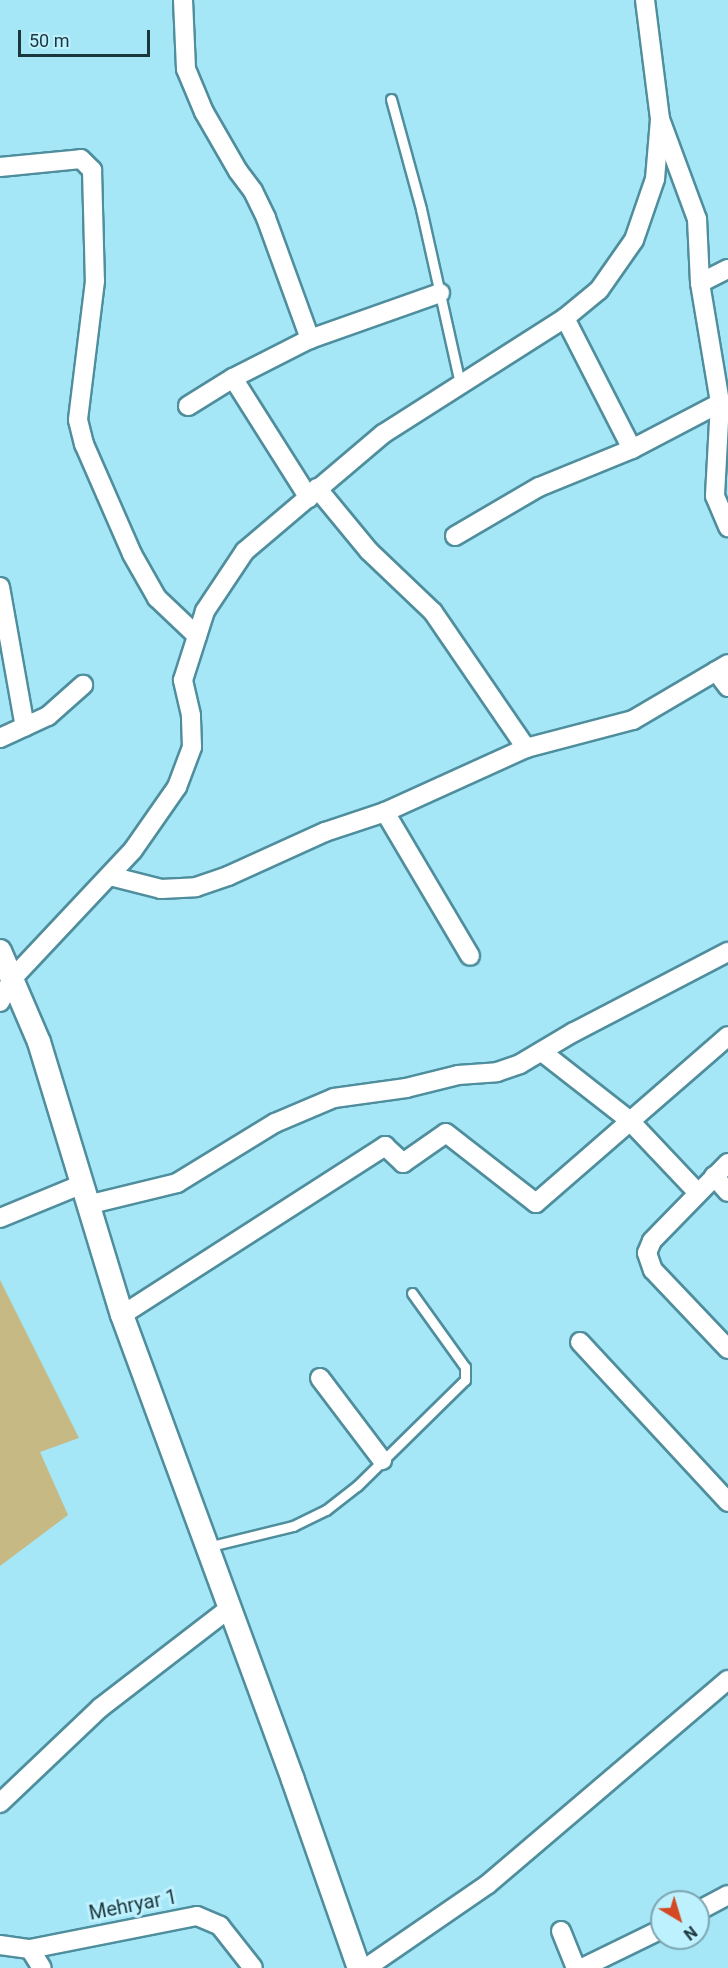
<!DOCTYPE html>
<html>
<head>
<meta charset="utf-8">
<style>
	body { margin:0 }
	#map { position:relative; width:728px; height:1968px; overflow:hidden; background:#a5e6f7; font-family:Roboto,sans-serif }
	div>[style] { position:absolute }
	.green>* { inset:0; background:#c6b984 }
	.roads { filter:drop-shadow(2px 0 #4f8e9d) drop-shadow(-2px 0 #4f8e9d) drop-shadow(0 2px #4f8e9d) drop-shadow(0 -2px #4f8e9d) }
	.service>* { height:9px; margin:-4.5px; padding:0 4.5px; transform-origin:4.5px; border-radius:4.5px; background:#fff }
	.minor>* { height:18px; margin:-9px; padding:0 9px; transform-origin:9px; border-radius:9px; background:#fff }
	.tertiary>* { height:22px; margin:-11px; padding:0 11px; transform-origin:11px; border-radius:11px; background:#fff }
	span { translate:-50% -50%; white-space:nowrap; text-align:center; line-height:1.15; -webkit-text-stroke:6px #bef1fe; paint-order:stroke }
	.street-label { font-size:20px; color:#1c363d }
	.north { position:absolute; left:650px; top:1890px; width:60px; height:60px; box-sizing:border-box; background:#bef1fe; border:2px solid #7da6b1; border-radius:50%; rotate:142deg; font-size:16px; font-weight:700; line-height:24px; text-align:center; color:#1c363d }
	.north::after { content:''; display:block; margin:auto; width:21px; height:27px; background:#d24922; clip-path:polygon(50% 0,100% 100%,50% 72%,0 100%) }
	.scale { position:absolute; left:18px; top:30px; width:132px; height:27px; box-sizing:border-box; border:3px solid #1c363d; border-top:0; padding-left:8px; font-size:18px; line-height:21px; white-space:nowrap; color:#1c363d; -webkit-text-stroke:4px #bef1fe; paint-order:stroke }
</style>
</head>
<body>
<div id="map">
	<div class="green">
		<i style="clip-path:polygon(0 1280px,79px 1438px,40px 1452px,68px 1515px,0 1566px)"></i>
	</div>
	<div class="roads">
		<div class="service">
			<i style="left:391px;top:99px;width:114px;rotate:74.7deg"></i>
			<i style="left:421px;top:209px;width:179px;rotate:77.4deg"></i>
			<i style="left:207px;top:1547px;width:89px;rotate:-13.7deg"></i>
			<i style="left:293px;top:1526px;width:37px;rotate:-26deg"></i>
			<i style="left:326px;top:1510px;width:39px;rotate:-38deg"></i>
			<i style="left:357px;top:1486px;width:151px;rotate:-44.5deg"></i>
			<i style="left:465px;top:1380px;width:13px;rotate:-90deg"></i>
			<i style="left:465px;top:1367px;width:91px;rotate:-125.6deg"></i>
		</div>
		<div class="minor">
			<i style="left:183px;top:0;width:69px;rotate:87.5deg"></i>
			<i style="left:186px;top:69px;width:47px;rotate:67.3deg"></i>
			<i style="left:204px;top:112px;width:68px;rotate:60deg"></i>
			<i style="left:238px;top:171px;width:25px;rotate:53deg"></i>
			<i style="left:253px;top:191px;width:30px;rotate:64deg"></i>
			<i style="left:266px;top:218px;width:129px;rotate:70deg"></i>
			<i style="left:645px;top:0;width:120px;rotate:82.8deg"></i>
			<i style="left:660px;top:119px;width:107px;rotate:69.7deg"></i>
			<i style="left:697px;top:219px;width:64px;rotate:87.3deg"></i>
			<i style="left:700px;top:283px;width:122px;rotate:80.5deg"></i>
			<i style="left:720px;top:403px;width:93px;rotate:93.1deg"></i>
			<i style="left:715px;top:496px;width:34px;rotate:67deg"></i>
			<i style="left:0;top:167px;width:81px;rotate:-5.6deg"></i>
			<i style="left:81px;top:159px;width:16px;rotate:45deg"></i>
			<i style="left:92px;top:170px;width:111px;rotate:88.5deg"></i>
			<i style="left:95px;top:281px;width:140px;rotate:97deg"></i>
			<i style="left:78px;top:420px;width:25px;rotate:76deg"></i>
			<i style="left:84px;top:444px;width:120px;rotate:66.4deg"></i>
			<i style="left:132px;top:554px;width:51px;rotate:60.4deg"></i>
			<i style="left:157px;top:598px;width:55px;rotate:43.5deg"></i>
			<i style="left:700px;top:283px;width:31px;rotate:-27deg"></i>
			<i style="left:565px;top:318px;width:147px;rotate:62.9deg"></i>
			<i style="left:233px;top:378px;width:142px;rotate:57.7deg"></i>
			<i style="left:188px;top:406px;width:53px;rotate:-31.9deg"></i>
			<i style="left:233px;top:378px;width:86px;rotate:-26.9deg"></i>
			<i style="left:310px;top:339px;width:138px;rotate:-19.5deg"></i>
			<i style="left:317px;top:488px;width:82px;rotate:50.5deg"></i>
			<i style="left:369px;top:551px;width:88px;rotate:43.6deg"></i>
			<i style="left:433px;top:612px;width:165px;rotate:55.6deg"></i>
			<i style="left:455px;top:536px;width:97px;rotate:-30.3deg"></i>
			<i style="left:539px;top:487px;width:100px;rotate:-22.2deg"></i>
			<i style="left:632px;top:449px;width:99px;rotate:-27.6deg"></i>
			<i style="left:0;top:587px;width:142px;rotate:79.9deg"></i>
			<i style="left:716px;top:671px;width:20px;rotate:53deg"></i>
			<i style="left:0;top:738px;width:53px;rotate:-24.6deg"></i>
			<i style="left:48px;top:716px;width:47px;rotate:-41.5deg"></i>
			<i style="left:385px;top:812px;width:167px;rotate:59.4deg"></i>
			<i style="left:110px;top:876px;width:53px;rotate:14.3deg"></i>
			<i style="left:161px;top:889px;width:35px;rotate:-3deg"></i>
			<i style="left:196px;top:887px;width:34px;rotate:-19deg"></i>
			<i style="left:228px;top:876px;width:107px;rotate:-24.4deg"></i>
			<i style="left:325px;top:832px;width:63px;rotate:-18.4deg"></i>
			<i style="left:385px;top:812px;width:155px;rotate:-24.4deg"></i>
			<i style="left:526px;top:748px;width:111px;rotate:-14.7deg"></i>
			<i style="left:633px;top:720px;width:110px;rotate:-30.5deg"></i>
			<i style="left:0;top:1002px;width:25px;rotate:-63deg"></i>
			<i style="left:11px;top:980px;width:178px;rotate:-46.8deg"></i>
			<i style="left:133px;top:850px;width:77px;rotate:-55.1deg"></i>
			<i style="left:177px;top:787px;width:43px;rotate:-69.4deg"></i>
			<i style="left:192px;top:747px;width:32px;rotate:-92deg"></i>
			<i style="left:191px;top:715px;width:36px;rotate:-103deg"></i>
			<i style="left:183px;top:680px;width:72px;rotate:-72.3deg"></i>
			<i style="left:205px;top:611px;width:72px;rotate:-56.3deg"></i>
			<i style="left:245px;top:551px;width:181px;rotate:-40.3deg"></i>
			<i style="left:383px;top:434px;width:216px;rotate:-32.5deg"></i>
			<i style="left:565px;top:318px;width:44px;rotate:-39.5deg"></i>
			<i style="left:599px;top:290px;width:61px;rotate:-55deg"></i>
			<i style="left:634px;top:240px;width:65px;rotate:-71deg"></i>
			<i style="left:655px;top:179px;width:60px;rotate:-85.2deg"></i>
			<i style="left:542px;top:1052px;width:110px;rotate:38deg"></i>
			<i style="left:629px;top:1120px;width:100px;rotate:46.6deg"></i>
			<i style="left:728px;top:1163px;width:109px;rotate:134.3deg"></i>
			<i style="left:652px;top:1241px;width:13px;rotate:113deg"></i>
			<i style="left:647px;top:1253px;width:18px;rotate:71deg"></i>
			<i style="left:653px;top:1270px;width:109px;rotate:46.5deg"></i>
			<i style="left:714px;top:1176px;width:21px;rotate:49deg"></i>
			<i style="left:87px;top:1205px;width:93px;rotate:-13.7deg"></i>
			<i style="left:177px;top:1183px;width:115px;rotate:-31.5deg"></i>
			<i style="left:275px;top:1123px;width:64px;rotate:-23deg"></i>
			<i style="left:334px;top:1098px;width:73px;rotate:-7.9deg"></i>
			<i style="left:406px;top:1088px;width:54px;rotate:-14deg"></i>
			<i style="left:458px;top:1075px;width:39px;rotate:-4deg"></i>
			<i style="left:497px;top:1072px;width:24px;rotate:-19deg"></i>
			<i style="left:520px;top:1064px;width:63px;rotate:-30.7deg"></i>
			<i style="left:574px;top:1032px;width:174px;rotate:-27.5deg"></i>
			<i style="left:0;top:1218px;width:87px;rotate:-22.4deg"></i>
			<i style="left:122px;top:1315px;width:313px;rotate:-32.7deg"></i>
			<i style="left:385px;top:1146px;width:25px;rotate:43deg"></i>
			<i style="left:403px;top:1163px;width:52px;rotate:-34.9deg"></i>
			<i style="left:446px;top:1133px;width:114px;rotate:37.9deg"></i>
			<i style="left:536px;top:1203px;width:254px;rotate:-41deg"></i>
			<i style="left:580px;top:1342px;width:218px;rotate:47.2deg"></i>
			<i style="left:320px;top:1378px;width:103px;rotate:52.9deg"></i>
			<i style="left:0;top:1803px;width:138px;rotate:-43.5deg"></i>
			<i style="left:100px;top:1708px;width:164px;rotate:-37.6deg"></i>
			<i style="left:698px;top:1911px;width:34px;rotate:-28deg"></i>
			<i style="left:561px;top:1931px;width:40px;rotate:68deg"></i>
			<i style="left:0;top:1945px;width:30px;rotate:8deg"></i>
			<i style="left:30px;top:1949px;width:170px;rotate:-11.2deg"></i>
			<i style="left:197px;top:1916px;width:25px;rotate:23deg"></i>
			<i style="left:220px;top:1926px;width:53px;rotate:51.8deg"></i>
			<i style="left:30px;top:1949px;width:22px;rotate:58deg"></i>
			<i style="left:366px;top:1968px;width:148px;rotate:-34.5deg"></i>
			<i style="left:488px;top:1884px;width:315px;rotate:-40.4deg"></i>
			<i style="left:582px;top:1968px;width:89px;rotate:-26deg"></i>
		</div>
		<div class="tertiary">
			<i style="left:0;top:951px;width:99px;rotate:66.8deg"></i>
			<i style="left:39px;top:1042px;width:285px;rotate:73.1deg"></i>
			<i style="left:122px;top:1315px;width:495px;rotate:69.8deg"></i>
			<i style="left:293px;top:1780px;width:199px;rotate:70.7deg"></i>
		</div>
	</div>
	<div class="street-label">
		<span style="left:133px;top:1905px;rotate:-11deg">Mehryar 1</span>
	</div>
	<div class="north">N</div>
	<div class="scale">50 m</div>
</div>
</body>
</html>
